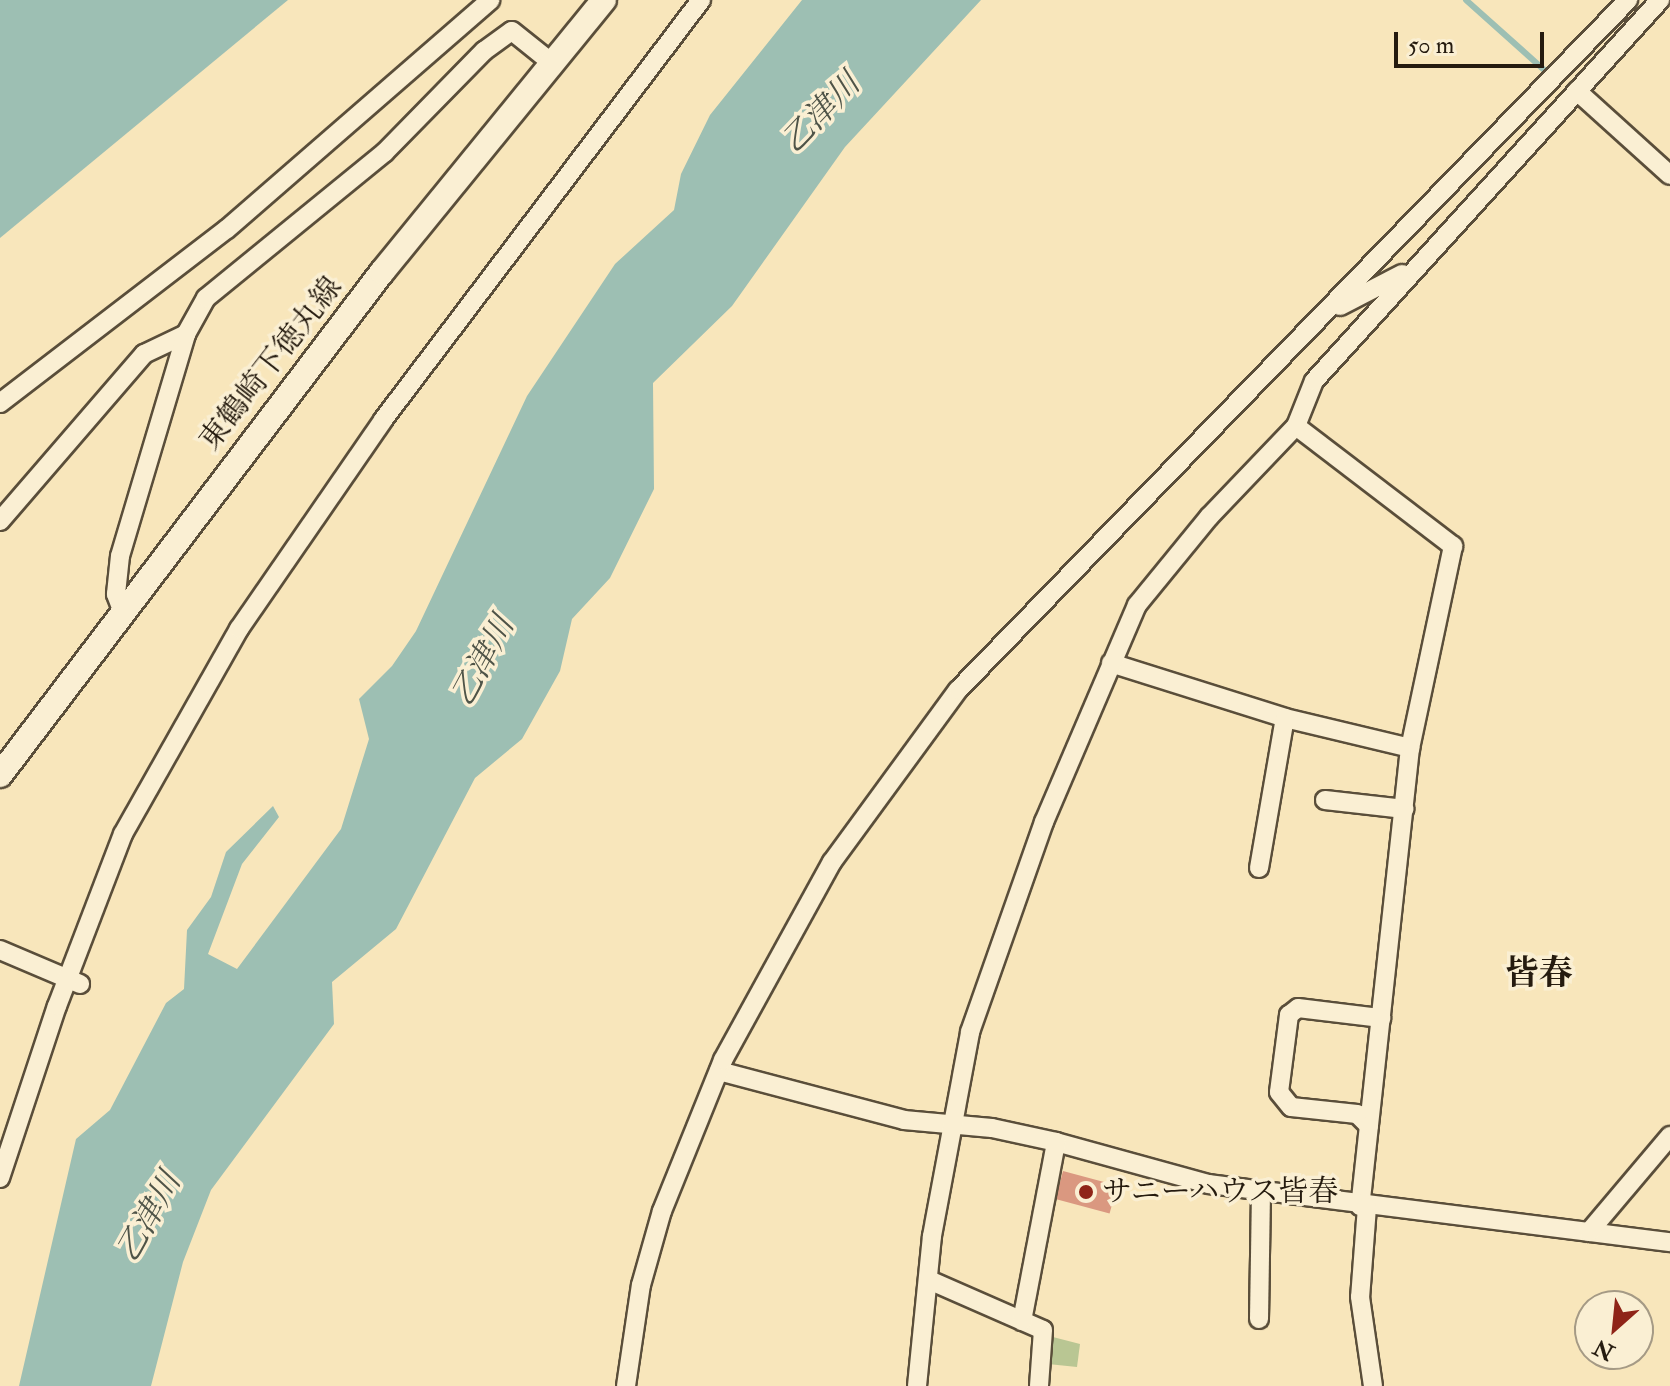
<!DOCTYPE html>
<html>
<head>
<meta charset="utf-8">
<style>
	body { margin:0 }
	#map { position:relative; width:1670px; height:1386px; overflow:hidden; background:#f8e6bb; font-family:"IM FELL Double Pica","Noto Serif JP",serif }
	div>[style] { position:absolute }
	.green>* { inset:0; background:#b9c693 }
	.water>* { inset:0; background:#9dbfb3 }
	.stream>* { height:6px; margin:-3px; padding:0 3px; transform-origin:3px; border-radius:3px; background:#9dbfb3 }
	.building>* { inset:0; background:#da9880; transform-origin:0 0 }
	.roads { filter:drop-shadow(2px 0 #5a4e3a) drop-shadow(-2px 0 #5a4e3a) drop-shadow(0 2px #5a4e3a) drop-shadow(0 -2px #5a4e3a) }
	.street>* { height:18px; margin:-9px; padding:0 9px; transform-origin:9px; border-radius:9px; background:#faefd3 }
	.secondary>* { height:24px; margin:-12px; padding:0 12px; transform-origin:12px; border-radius:12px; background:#faefd3 }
	.dots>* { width:22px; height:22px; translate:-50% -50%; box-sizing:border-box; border:4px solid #faefd3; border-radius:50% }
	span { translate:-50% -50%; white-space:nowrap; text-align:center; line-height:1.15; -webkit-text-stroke:7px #faefd3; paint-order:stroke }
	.street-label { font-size:30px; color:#251b0f }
	.poi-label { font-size:30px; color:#251b0f }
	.left { translate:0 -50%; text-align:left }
	.water-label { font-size:32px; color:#4f5448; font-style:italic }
	.quarter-label { font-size:34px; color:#251b0f; font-weight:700 }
	.north { position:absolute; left:1574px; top:1290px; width:80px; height:80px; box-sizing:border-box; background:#faefd3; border:2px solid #a59a85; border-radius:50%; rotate:207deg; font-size:22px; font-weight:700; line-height:32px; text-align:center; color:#251b0f }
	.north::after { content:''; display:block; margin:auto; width:28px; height:36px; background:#8f2418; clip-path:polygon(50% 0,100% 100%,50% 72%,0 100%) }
	.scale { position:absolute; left:1394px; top:32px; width:150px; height:36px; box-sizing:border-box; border:4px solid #251b0f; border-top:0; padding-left:10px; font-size:24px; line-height:28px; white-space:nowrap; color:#251b0f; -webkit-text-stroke:6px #faefd3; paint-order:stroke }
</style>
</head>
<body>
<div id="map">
	<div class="green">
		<i style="clip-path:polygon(1049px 1336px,1080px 1344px,1077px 1367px,1048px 1364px)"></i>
	</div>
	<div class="water">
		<i style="clip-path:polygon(0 0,288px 0,0 238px)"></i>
		<i style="clip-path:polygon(802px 0,981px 0,845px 147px,732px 306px,653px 383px,654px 489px,610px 578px,572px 619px,560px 671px,522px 739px,475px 778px,396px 929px,332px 982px,334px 1024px,211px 1190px,183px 1262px,151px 1386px,19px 1386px,76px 1139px,110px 1110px,166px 1003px,184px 989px,187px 930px,211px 897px,226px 852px,273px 806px,279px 817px,242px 864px,208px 954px,237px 969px,341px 829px,369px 739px,359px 699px,392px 666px,416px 631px,527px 396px,615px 264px,674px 210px,681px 174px,710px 115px)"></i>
	</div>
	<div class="stream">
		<i style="left:1466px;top:0;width:115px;rotate:41.8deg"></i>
	</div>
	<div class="building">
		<i style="left:1063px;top:1171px;width:56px;height:29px;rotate:15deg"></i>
	</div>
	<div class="roads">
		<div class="street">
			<i style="left:1577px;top:91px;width:125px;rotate:42.1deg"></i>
			<i style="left:1340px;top:306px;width:70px;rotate:-27.3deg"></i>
			<i style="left:0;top:403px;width:286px;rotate:-37.5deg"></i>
			<i style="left:227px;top:229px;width:349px;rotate:-41deg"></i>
			<i style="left:1296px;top:426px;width:198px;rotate:37.4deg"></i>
			<i style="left:1453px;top:546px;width:207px;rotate:102deg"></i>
			<i style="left:1410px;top:748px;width:461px;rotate:96.2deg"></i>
			<i style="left:0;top:521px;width:221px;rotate:-49.2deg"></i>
			<i style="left:144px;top:354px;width:47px;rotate:-25.5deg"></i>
			<i style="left:122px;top:610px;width:17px;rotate:-111deg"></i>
			<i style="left:116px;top:594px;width:38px;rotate:-84deg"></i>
			<i style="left:120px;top:556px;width:232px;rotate:-73.4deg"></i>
			<i style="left:186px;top:334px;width:41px;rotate:-60.9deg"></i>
			<i style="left:206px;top:298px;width:230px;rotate:-39.2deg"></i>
			<i style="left:384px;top:153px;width:143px;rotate:-45.6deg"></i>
			<i style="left:484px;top:51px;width:34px;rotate:-36deg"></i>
			<i style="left:512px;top:31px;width:51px;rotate:38.7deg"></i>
			<i style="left:1111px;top:663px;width:182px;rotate:17.5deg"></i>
			<i style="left:1285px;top:718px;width:129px;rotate:13.5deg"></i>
			<i style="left:1325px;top:800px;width:80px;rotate:6.5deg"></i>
			<i style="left:1259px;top:868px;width:152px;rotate:-80.2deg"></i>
			<i style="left:0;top:950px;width:87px;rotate:23deg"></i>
			<i style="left:719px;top:1071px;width:191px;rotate:14.8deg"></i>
			<i style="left:904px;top:1120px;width:88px;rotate:5.2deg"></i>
			<i style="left:992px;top:1128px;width:66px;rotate:12.3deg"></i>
			<i style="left:1056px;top:1142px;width:159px;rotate:15.4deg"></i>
			<i style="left:1209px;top:1184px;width:465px;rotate:7.2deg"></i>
			<i style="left:1369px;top:1126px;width:17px;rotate:-135deg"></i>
			<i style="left:1357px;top:1114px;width:66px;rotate:-173.9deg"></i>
			<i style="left:1291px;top:1107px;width:19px;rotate:-129deg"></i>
			<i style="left:1279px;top:1092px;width:78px;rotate:-82.6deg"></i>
			<i style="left:1289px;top:1015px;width:11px;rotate:-38deg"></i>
			<i style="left:1298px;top:1008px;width:84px;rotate:6.9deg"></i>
			<i style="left:0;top:1178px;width:181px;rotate:-71.7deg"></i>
			<i style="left:57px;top:1006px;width:184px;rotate:-69deg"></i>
			<i style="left:123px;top:834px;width:236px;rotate:-60.5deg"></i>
			<i style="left:239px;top:629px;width:254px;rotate:-55.4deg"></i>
			<i style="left:383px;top:420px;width:527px;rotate:-52.87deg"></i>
			<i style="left:1367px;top:1207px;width:90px;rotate:94.4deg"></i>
			<i style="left:1360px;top:1297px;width:90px;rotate:81.7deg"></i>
			<i style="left:1589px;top:1232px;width:126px;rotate:-49.8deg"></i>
			<i style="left:929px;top:1280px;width:124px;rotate:23.7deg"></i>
			<i style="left:1043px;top:1330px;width:56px;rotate:94.1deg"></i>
			<i style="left:1259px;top:1319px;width:128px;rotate:-89.1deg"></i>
			<i style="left:1022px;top:1321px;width:182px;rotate:-79.2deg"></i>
			<i style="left:626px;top:1386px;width:102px;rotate:-81.6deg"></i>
			<i style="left:641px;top:1285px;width:77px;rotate:-74.2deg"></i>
			<i style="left:662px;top:1211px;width:163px;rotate:-68deg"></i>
			<i style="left:723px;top:1060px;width:226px;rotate:-61.2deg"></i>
			<i style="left:832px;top:862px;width:213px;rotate:-53.8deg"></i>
			<i style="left:958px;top:690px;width:962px;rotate:-45.84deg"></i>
			<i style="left:917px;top:1386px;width:151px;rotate:-84.3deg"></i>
			<i style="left:932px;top:1236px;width:208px;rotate:-79.4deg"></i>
			<i style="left:970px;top:1032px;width:223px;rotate:-70.6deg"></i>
			<i style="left:1044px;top:822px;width:236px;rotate:-66.8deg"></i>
			<i style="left:1137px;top:605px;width:114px;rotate:-50.7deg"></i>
			<i style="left:1209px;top:517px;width:126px;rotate:-46.3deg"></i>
			<i style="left:1296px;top:426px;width:48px;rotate:-68.2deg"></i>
			<i style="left:1314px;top:381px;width:515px;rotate:-47.76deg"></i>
		</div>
		<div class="secondary">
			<i style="left:0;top:775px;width:632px;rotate:-52.79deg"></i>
			<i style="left:382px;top:272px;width:351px;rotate:-50.8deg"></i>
		</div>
	</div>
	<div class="dots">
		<i style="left:1086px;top:1192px;background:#8f2418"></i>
	</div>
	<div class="street-label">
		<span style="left:271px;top:364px;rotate:-52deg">東鶴崎下徳丸線</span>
	</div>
	<div class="poi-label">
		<span class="left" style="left:1102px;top:1192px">サニーハウス皆春</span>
	</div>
	<div class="water-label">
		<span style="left:821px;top:113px;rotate:-46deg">乙津川</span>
		<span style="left:483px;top:661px;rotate:-62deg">乙津川</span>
		<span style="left:149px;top:1217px;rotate:-61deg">乙津川</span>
	</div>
	<div class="quarter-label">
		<span style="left:1539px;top:974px">皆春</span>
	</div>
	<div class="north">N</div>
	<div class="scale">50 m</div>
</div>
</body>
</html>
